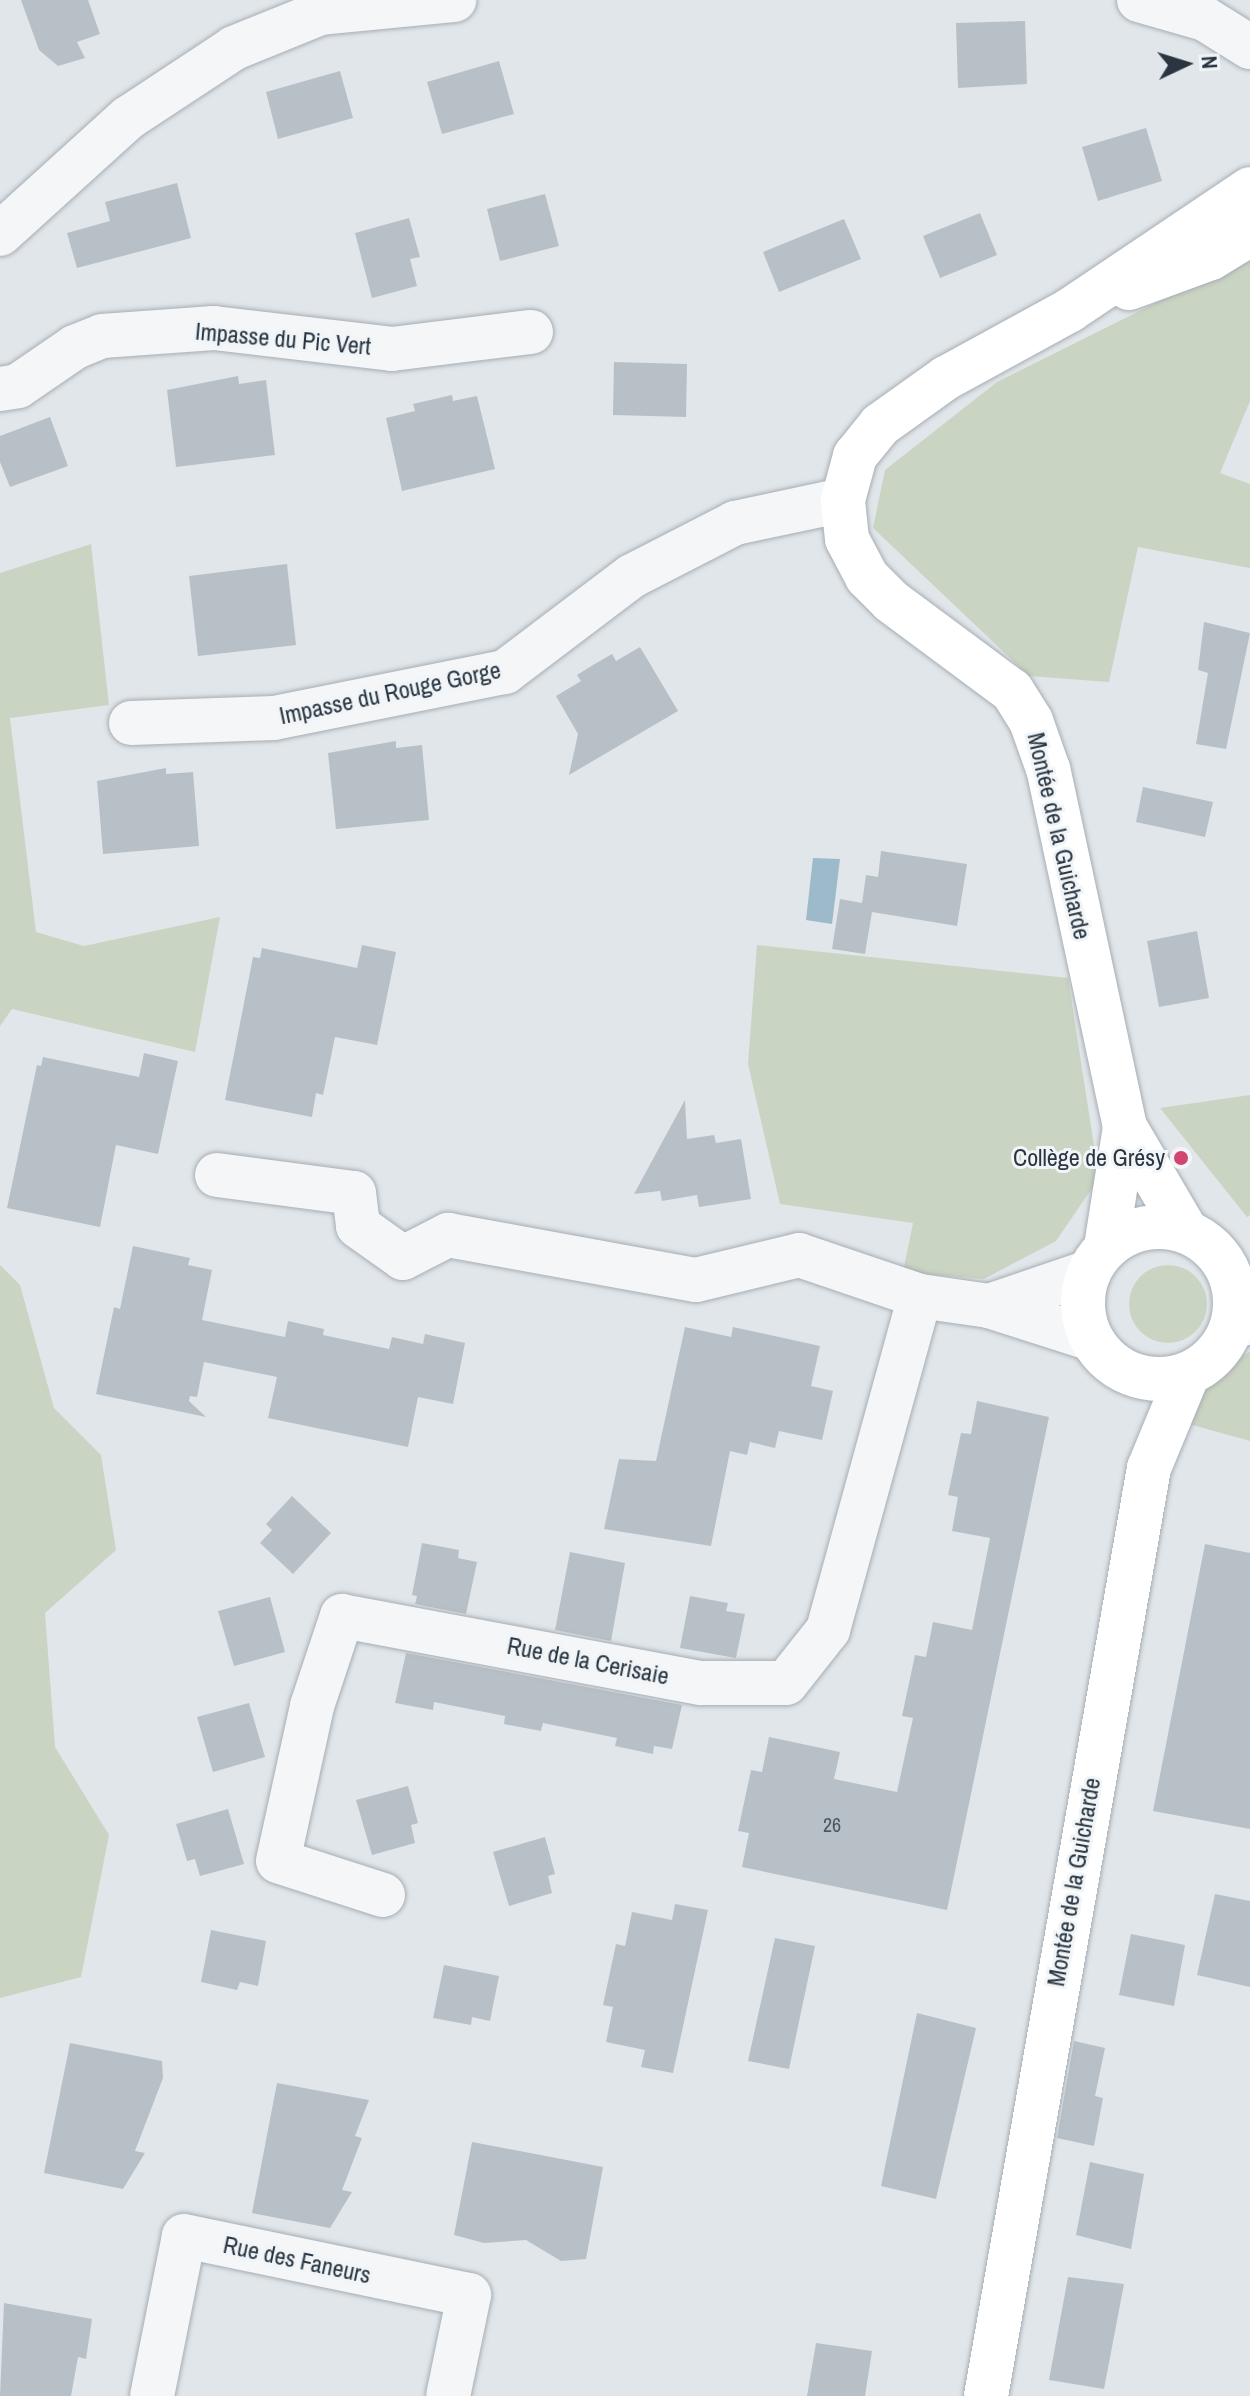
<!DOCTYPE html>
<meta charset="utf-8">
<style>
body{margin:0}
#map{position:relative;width:1250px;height:2396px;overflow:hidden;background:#e1e6ea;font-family:"Archivo Narrow",sans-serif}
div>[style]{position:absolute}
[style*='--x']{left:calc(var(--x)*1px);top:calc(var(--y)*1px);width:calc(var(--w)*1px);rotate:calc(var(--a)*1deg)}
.green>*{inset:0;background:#cad4c2}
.round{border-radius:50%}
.water>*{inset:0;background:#9cbaca}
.building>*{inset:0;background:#b8c0c7}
.roads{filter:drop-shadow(0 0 2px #a6aeb4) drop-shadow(0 0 2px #a6aeb4)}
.minor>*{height:44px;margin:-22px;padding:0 22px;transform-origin:22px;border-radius:22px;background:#f4f6f8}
.tertiary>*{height:44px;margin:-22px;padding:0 22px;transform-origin:22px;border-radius:22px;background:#f4f6f8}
.secondary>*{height:44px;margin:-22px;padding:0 22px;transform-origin:22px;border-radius:22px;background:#fff}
.secondary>.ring{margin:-22px;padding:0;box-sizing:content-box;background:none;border:44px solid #fff;border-radius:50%}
.dots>*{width:22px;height:22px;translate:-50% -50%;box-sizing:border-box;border:4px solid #f1f5f7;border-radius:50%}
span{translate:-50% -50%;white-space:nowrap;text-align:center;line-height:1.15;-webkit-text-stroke:6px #f1f5f7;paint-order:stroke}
.number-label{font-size:20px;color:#4d5863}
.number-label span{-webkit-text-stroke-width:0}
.street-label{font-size:24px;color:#293642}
.poi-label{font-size:24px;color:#293642}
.right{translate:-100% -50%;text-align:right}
.north{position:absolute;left:1146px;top:24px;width:80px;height:80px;-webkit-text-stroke:6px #f1f5f7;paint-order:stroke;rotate:86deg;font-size:22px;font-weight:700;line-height:32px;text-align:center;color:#293642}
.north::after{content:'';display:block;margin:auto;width:28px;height:36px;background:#293642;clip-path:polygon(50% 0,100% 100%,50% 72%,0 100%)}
</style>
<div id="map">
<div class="green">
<div style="clip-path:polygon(1250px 256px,1250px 401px,1220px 473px,1250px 484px,1250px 568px,1138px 547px,1109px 682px,1029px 676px,873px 528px,885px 470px,997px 382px)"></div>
<div style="clip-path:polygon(91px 544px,109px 705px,10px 718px,36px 932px,84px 946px,220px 917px,195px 1052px,12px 1009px,0 1026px,0 573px)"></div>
<div style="clip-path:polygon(757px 945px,1068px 978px,1099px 1178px,1056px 1241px,984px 1279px,903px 1272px,913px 1223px,780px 1204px,748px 1064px)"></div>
<div style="clip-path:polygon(1250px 1095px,1250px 1215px,1247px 1217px,1160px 1108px)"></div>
<div style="clip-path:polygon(0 1265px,20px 1285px,54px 1408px,101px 1455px,116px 1550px,45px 1613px,55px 1747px,109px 1835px,81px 1977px,0 1998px)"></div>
<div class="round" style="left:1129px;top:1265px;width:78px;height:78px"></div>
<div style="clip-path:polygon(1250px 1352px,1250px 1441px,1189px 1424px,1189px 1397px,1211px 1386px,1235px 1358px)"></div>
</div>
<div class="water">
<div style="clip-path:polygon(813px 858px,840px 859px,832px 924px,806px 920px)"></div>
</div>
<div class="building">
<div style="clip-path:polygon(21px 0,88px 0,100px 34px,77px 42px,85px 58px,58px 66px,39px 50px)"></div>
<div style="clip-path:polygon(1025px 21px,1027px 84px,958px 88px,956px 23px)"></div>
<div style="clip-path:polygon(499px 61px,514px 114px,442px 134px,427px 82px)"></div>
<div style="clip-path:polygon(340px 71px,353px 118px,278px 139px,266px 92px)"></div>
<div style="clip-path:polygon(1146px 128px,1162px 181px,1098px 201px,1082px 147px)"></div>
<div style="clip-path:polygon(177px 183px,191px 238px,77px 268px,67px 233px,110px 221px,105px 202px)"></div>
<div style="clip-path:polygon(545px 194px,559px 246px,500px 261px,487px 209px)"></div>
<div style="clip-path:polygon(980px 213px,997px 255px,940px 278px,923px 236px)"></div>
<div style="clip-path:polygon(409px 218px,420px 257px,410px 259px,417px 286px,372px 298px,355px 233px)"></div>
<div style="clip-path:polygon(844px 219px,861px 259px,779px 292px,763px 252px)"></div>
<div style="clip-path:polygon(614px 362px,687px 364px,686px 417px,613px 415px)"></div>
<div style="clip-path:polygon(238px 376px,239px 384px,266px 380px,275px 455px,176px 467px,167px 390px)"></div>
<div style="clip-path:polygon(452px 395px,453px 401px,477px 396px,495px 469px,402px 491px,386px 418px,415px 411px,413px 404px)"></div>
<div style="clip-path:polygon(50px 417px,68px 466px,10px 487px,0 462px,0 436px)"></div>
<div style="clip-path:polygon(287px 564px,296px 645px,198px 656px,189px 576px)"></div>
<div style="clip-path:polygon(1204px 622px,1250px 633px,1226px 749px,1196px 744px,1208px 673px,1198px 670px)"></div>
<div style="clip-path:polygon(640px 647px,678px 711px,569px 775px,578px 734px,556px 696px,581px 681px,577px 675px,593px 665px,612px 654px,616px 661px)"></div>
<div style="clip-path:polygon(396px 741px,396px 748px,422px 745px,429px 820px,336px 829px,328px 753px)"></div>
<div style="clip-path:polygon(166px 768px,166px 774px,193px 772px,199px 846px,103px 854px,97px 781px)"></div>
<div style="clip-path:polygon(1143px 787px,1213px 802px,1205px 837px,1136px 822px)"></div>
<div style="clip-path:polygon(881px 851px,967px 864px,957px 926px,872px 912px,865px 954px,832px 949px,840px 899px,862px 903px,866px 875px,878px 877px)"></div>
<div style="clip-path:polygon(1197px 931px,1209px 998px,1159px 1007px,1147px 941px)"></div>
<div style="clip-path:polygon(362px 945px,396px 952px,377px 1045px,335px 1037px,323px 1095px,316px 1093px,312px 1117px,225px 1100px,253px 957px,260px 958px,262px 948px,357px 968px)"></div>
<div style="clip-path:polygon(144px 1053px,178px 1061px,158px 1154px,116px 1145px,100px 1227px,7px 1208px,37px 1065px,41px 1066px,43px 1057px,139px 1077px)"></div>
<div style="clip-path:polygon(685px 1100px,687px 1139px,714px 1135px,716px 1143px,741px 1139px,751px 1199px,699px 1207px,697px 1195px,662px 1201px,660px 1191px,634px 1194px)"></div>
<div style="clip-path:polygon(133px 1246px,190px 1258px,188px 1265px,212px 1270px,202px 1320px,285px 1337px,288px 1321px,324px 1329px,323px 1335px,389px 1349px,392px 1337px,423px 1344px,425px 1334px,465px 1343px,453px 1404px,418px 1397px,408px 1447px,268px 1418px,277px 1377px,204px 1362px,197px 1397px,190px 1396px,189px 1401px,206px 1417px,96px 1394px,114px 1307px,120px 1309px)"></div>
<div style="clip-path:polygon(685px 1327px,731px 1337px,733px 1327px,820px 1346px,811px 1386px,833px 1391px,822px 1440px,779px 1431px,775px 1448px,750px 1442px,747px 1455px,730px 1451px,711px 1546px,604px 1529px,619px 1459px,656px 1461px)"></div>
<div style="clip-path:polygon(977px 1401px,1049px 1417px,947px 1910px,742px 1867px,749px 1833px,738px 1831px,751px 1770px,762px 1772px,769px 1737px,840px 1752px,834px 1779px,897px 1792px,913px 1718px,902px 1716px,915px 1655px,926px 1657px,933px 1622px,972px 1630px,990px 1538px,952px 1531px,958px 1497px,948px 1495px,961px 1433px,971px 1434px)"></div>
<div style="clip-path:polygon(292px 1496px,331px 1533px,293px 1574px,260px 1543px,272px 1530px,266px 1524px)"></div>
<div style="clip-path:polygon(422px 1543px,459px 1550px,458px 1558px,477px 1562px,466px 1614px,415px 1604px,417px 1596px,412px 1595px)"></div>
<div style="clip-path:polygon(1205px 1544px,1250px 1553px,1250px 1829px,1153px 1811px)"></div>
<div style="clip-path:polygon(570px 1552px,625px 1563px,611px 1641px,555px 1630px)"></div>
<div style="clip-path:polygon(690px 1596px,728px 1603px,726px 1611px,745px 1614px,736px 1658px,680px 1648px)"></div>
<div style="clip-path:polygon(270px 1597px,285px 1652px,234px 1666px,218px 1611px)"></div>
<div style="clip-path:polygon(406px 1653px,682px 1705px,672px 1749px,654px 1746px,653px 1754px,615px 1746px,617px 1738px,543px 1723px,541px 1731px,504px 1724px,505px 1716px,434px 1702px,433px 1710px,395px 1703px)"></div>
<div style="clip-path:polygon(249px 1703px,265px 1757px,213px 1772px,197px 1717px)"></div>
<div style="clip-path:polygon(408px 1786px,418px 1823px,411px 1825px,415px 1843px,372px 1855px,356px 1800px)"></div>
<div style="clip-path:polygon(228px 1809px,244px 1864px,200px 1876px,195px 1859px,187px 1861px,176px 1824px)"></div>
<div style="clip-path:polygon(545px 1837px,555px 1874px,548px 1876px,552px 1893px,509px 1906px,493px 1852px)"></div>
<div style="clip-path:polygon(1215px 1894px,1250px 1901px,1250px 1987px,1197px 1975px)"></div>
<div style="clip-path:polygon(675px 1904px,708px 1910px,673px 2073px,641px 2067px,645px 2050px,606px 2042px,613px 2007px,603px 2005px,616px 1944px,625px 1946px,632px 1912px,672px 1920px)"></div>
<div style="clip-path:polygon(211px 1930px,266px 1941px,258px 1986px,240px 1982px,237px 1990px,201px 1982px)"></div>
<div style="clip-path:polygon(1131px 1934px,1185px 1945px,1174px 2006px,1119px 1995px)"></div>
<div style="clip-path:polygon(775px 1938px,815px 1946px,789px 2069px,748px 2061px)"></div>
<div style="clip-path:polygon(444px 1965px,499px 1976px,490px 2021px,472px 2017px,471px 2025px,433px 2018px)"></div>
<div style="clip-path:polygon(917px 2013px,976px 2028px,936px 2199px,881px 2186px)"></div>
<div style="clip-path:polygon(1074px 2041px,1105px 2048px,1095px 2096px,1103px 2098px,1094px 2146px,1057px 2138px)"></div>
<div style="clip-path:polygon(70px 2043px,162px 2061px,163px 2078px,135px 2151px,145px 2153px,123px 2189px,44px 2173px)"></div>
<div style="clip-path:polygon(277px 2083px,369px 2100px,355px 2136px,362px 2138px,342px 2190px,352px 2192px,330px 2228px,252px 2213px)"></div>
<div style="clip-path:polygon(472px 2142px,603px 2167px,586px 2259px,561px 2261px,526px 2240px,484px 2243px,454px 2235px)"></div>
<div style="clip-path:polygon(1090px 2162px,1144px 2174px,1131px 2249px,1076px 2235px)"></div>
<div style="clip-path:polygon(1068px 2277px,1124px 2284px,1104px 2389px,1049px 2380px)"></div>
<div style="clip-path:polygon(4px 2303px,92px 2319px,86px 2359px,78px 2357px,71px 2396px,0 2396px)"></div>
<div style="clip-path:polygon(816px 2343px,872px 2351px,865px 2396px,807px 2396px)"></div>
</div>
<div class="roads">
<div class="minor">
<div style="--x:0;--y:234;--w:173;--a:-42.2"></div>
<div style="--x:128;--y:118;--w:127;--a:-33.4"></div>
<div style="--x:234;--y:48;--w:93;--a:-22.1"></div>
<div style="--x:320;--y:13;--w:135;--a:-5.5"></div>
<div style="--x:0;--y:389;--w:18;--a:-9"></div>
<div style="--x:18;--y:386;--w:69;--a:-34.4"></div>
<div style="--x:75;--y:347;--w:29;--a:-22"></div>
<div style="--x:102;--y:336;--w:112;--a:-4.1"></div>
<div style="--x:214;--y:328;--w:179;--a:6.7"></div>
<div style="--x:392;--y:349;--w:140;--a:-7"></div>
<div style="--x:131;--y:723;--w:143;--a:-2"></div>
<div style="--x:274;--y:718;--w:236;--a:-11.3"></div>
<div style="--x:505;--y:672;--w:159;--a:-37.1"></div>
<div style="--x:632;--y:576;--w:116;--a:-27.2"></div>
<div style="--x:735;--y:523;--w:110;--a:-12"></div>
<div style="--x:217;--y:1175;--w:138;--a:7.5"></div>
<div style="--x:354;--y:1193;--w:33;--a:83"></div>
<div style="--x:358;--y:1226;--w:55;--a:35.4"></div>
<div style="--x:403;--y:1258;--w:51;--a:-27.1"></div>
<div style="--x:448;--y:1235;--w:252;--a:10.3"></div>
<div style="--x:696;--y:1280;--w:106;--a:-13.6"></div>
<div style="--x:799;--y:1255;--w:128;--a:18.7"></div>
<div style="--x:920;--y:1296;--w:70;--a:8.2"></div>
<div style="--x:989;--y:1306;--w:106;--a:-18.8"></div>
<div style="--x:1234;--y:1285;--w:17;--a:17"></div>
<div style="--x:989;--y:1306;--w:105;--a:17.7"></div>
<div style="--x:1232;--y:1327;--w:19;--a:-16"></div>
<div style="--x:383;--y:1895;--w:110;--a:-162.1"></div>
<div style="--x:278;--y:1861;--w:159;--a:-77.6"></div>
<div style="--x:312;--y:1706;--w:95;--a:-71.6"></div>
<div style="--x:342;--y:1616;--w:365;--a:10.6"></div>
<div style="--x:701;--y:1683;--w:85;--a:0"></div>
<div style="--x:786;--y:1683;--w:68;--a:-51.6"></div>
<div style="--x:828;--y:1630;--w:346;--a:-74.6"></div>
<div style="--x:152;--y:2396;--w:163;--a:-78.7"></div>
<div style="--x:184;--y:2236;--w:291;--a:11.7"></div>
<div style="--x:469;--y:2295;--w:103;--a:101.7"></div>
</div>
<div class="tertiary">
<div style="--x:1139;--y:0;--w:69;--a:16.1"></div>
<div style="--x:1205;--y:19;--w:53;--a:31.9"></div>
</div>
<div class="secondary">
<div style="--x:1129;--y:288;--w:87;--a:-20.1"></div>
<div style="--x:1211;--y:258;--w:46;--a:-31.6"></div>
<div class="ring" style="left:1083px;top:1227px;width:108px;height:108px"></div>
<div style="--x:1186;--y:1231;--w:121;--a:-120.4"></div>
<div style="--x:1125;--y:1127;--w:366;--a:-102.1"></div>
<div style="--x:1048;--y:769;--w:51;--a:-109.5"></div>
<div style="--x:1031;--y:721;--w:36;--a:-122"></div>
<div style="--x:1012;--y:691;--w:151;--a:-143.4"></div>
<div style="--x:891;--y:601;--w:34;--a:-135"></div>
<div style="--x:867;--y:577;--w:43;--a:-117.8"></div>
<div style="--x:847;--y:539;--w:39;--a:-96"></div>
<div style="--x:843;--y:500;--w:46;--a:-74.7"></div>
<div style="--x:855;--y:456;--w:40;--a:-51"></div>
<div style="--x:880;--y:425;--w:81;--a:-35.5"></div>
<div style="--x:946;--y:378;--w:141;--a:-28.7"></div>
<div style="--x:1070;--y:310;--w:217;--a:-33.9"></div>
<div style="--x:1106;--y:1247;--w:121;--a:-81"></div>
<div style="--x:986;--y:2396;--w:942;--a:-80.04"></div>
<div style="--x:1149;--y:1468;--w:102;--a:-67.5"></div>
</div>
</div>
<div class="dots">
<div style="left:1181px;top:1158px;background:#d04571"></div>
</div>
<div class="number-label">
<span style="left:832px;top:1824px">26</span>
</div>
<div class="street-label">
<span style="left:283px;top:339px;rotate:5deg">Impasse du Pic Vert</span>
<span style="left:390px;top:693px;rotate:-12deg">Impasse du Rouge Gorge</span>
<span style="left:1059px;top:836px;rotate:77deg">Montée de la Guicharde</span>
<span style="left:588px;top:1661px;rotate:11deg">Rue de la Cerisaie</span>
<span style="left:1074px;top:1882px;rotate:-80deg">Montée de la Guicharde</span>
<span style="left:297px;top:2260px;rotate:12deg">Rue des Faneurs</span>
</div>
<div class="poi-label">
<span class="right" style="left:1165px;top:1158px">Collège de Grésy</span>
</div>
<div class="north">N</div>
</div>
